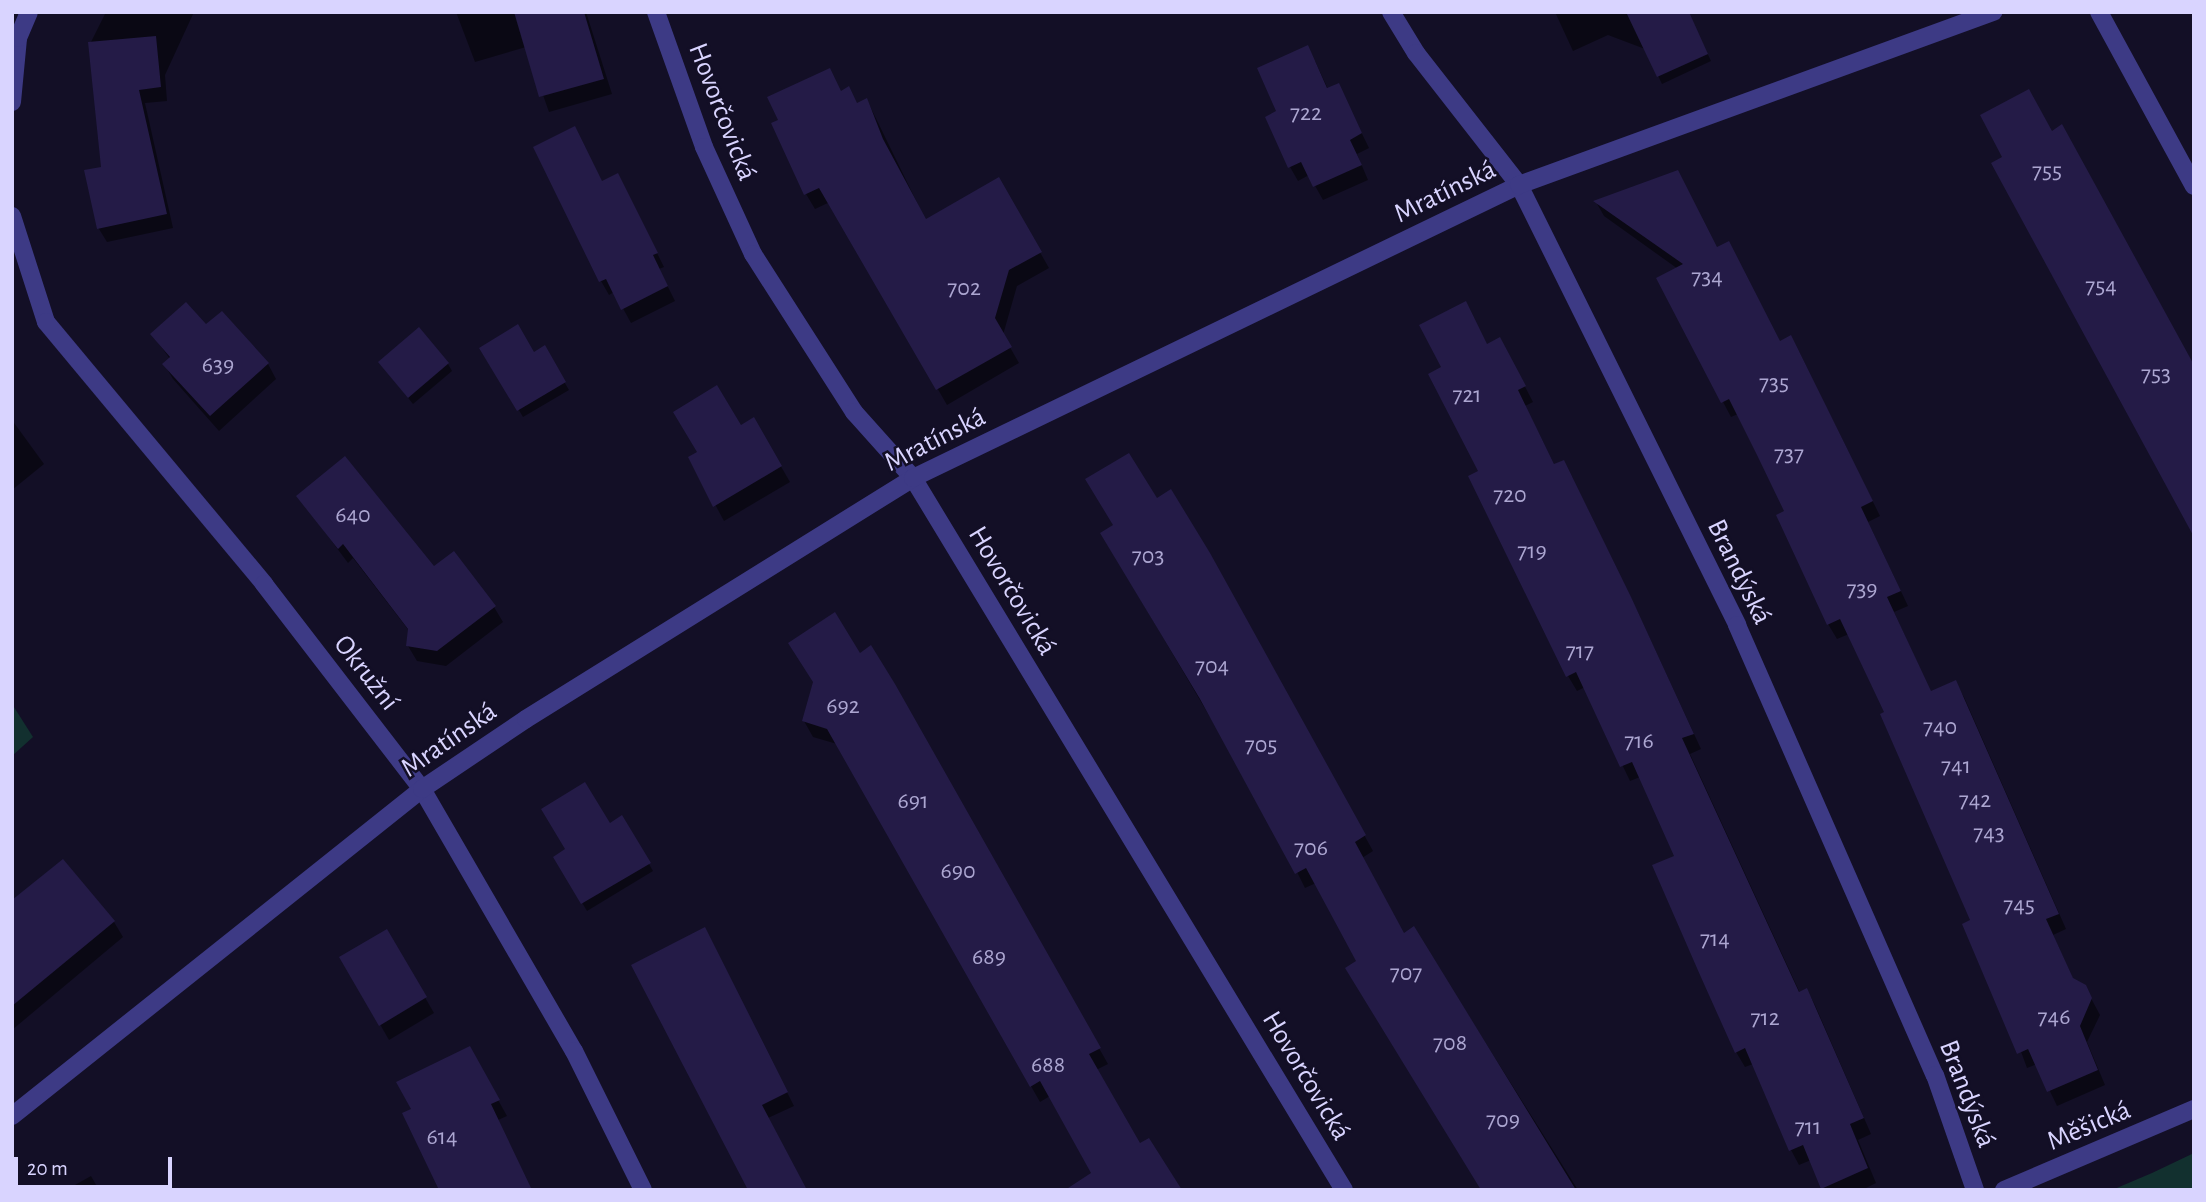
<!DOCTYPE html>
<meta charset="utf-8">
<style>
body{margin:0}
#map{position:relative;width:2206px;height:1202px;overflow:hidden;background:#130f26;font-family:"Alegreya Sans",sans-serif}
div>[style]{position:absolute}
[style*='--x']{left:calc(var(--x)*1px);top:calc(var(--y)*1px);width:calc(var(--w)*1px);rotate:calc(var(--a)*1deg)}
.green>*{inset:0;background:#12302f}
.shadow>*{inset:0;background:#0007}
.building>*{inset:0;background:#241b47}
.street>*{height:18px;margin:-9px;padding:0 9px;transform-origin:9px;border-radius:9px;background:#3d3a85}
span{translate:-50% -50%;white-space:nowrap;text-align:center;line-height:1.15;-webkit-text-stroke:5px #130f26;paint-order:stroke}
.number-label{font-size:24px;color:#aca6d1}
.number-label span{-webkit-text-stroke-width:0}
.street-label{font-size:28px;color:#d9d4ff}
.frame{position:absolute;inset:0;border:14px solid #d9d4ff;pointer-events:none}
.scale{position:absolute;left:14px;top:1157px;width:158px;height:32px;box-sizing:border-box;border:4px solid #d9d4ff;border-top:0;padding-left:9px;font-size:21px;line-height:24px;white-space:nowrap;color:#d9d4ff;-webkit-text-stroke:5px #130f26;paint-order:stroke}
</style>
<div id="map">
<div class="green">
<div style="clip-path:polygon(12px 704px,33px 737px,12px 756px)"></div>
<div style="clip-path:polygon(2194px 1153px,2194px 1190px,2112px 1190px,2152px 1173px)"></div>
</div>
<div class="shadow">
<div style="clip-path:polygon(106px 12px,194px 12px,165px 75px,167px 101px,145px 103px,173px 228px,107px 242px,99px 229px,86px 172px,103px 168px,90px 44px)"></div>
<div style="clip-path:polygon(456px 12px,586px 12px,612px 94px,549px 112px,526px 47px,475px 62px)"></div>
<div style="clip-path:polygon(1555px 12px,1688px 12px,1711px 61px,1662px 84px,1645px 49px,1608px 35px,1573px 51px)"></div>
<div style="clip-path:polygon(1315px 61px,1328px 89px,1338px 85px,1369px 148px,1357px 154px,1368px 180px,1323px 200px,1309px 175px,1298px 181px,1290px 167px,1279px 112px)"></div>
<div style="clip-path:polygon(841px 92px,858px 105px,867px 100px,926px 221px,998px 179px,1049px 268px,1017px 286px,1003px 335px,1019px 363px,947px 405px,830px 202px,815px 209px,806px 194px)"></div>
<div style="clip-path:polygon(602px 183px,625px 189px,664px 267px,659px 269px,675px 301px,631px 323px,614px 292px,609px 295px,601px 281px)"></div>
<div style="clip-path:polygon(1596px 202px,1717px 249px,1780px 343px,1799px 352px,1880px 516px,1868px 522px,1908px 606px,1894px 612px,1931px 693px,1955px 682px,1964px 697px,2066px 929px,2053px 935px,2074px 981px,2085px 987px,2100px 1015px,2087px 1042px,2105px 1085px,2057px 1106px,2037px 1064px,2027px 1068px,1973px 920px,1886px 713px,1849px 634px,1837px 639px,1828px 624px,1786px 512px,1738px 414px,1731px 417px,1658px 279px,1678px 269px,1604px 216px)"></div>
<div style="clip-path:polygon(206px 326px,268px 364px,276px 379px,219px 431px,173px 379px,164px 364px,170px 359px,152px 334px)"></div>
<div style="clip-path:polygon(1487px 345px,1508px 354px,1533px 402px,1525px 406px,1555px 466px,1572px 477px,1639px 615px,1701px 749px,1690px 754px,1800px 993px,1807px 990px,1815px 1005px,1871px 1134px,1858px 1140px,1876px 1183px,1862px 1190px,1824px 1190px,1811px 1160px,1799px 1165px,1791px 1150px,1753px 1064px,1745px 1067px,1736px 1052px,1676px 857px,1640px 777px,1630px 781px,1585px 687px,1577px 691px,1568px 676px,1481px 472px)"></div>
<div style="clip-path:polygon(482px 348px,533px 354px,544px 348px,569px 390px,523px 417px)"></div>
<div style="clip-path:polygon(380px 363px,448px 364px,452px 371px,413px 404px)"></div>
<div style="clip-path:polygon(12px 420px,44px 464px,12px 490px)"></div>
<div style="clip-path:polygon(754px 420px,790px 482px,724px 521px,690px 458px)"></div>
<div style="clip-path:polygon(298px 496px,434px 568px,494px 607px,503px 622px,446px 666px,417px 661px,408px 646px,410px 632px,353px 558px,348px 563px)"></div>
<div style="clip-path:polygon(1156px 500px,1218px 571px,1373px 851px,1362px 858px,1404px 935px,1414px 929px,1578px 1190px,1486px 1190px,1316px 883px,1305px 888px,1273px 824px,1102px 534px)"></div>
<div style="clip-path:polygon(860px 655px,903px 702px,1108px 1064px,1096px 1070px,1140px 1146px,1094px 1174px,1050px 1096px,1040px 1102px,837px 744px,813px 737px,804px 721px)"></div>
<div style="clip-path:polygon(622px 817px,653px 871px,587px 911px,555px 857px)"></div>
<div style="clip-path:polygon(12px 904px,114px 922px,123px 937px,12px 1030px)"></div>
<div style="clip-path:polygon(387px 932px,434px 1013px,389px 1040px,342px 958px)"></div>
<div style="clip-path:polygon(712px 943px,794px 1106px,768px 1118px,750px 1190px)"></div>
<div style="clip-path:polygon(469px 1048px,507px 1116px,498px 1120px,414px 1110px)"></div>
<div style="clip-path:polygon(91px 1176px,99px 1190px,66px 1190px)"></div>
</div>
<div class="building">
<div style="clip-path:polygon(514px 12px,584px 12px,604px 79px,539px 97px)"></div>
<div style="clip-path:polygon(1626px 12px,1689px 12px,1708px 54px,1657px 77px)"></div>
<div style="clip-path:polygon(156px 36px,161px 87px,139px 90px,167px 214px,97px 229px,84px 170px,101px 167px,88px 42px)"></div>
<div style="clip-path:polygon(1308px 45px,1327px 88px,1339px 83px,1362px 133px,1350px 140px,1362px 165px,1313px 187px,1301px 162px,1288px 168px,1265px 117px,1276px 111px,1257px 68px)"></div>
<div style="clip-path:polygon(830px 68px,841px 91px,849px 86px,857px 103px,867px 98px,883px 139px,926px 219px,999px 177px,1042px 252px,1009px 270px,995px 318px,1012px 347px,936px 390px,819px 188px,804px 195px,771px 123px,778px 120px,767px 97px)"></div>
<div style="clip-path:polygon(2029px 89px,2052px 131px,2062px 124px,2194px 365px,2194px 537px,1991px 163px,2002px 157px,1980px 115px)"></div>
<div style="clip-path:polygon(575px 126px,602px 181px,618px 173px,658px 253px,653px 255px,668px 286px,621px 310px,606px 279px,599px 282px,533px 147px)"></div>
<div style="clip-path:polygon(1678px 170px,1717px 247px,1729px 241px,1780px 341px,1791px 335px,1873px 501px,1861px 507px,1901px 591px,1887px 597px,1931px 691px,1956px 680px,2059px 914px,2046px 919px,2073px 978px,2086px 985px,2092px 998px,2080px 1026px,2098px 1070px,2047px 1092px,2028px 1049px,2017px 1054px,1962px 924px,1970px 920px,1880px 714px,1884px 712px,1840px 619px,1827px 625px,1776px 515px,1784px 511px,1757px 455px,1729px 399px,1721px 403px,1656px 278px,1683px 264px,1593px 201px)"></div>
<div style="clip-path:polygon(1466px 301px,1487px 344px,1500px 337px,1526px 386px,1518px 390px,1554px 464px,1564px 460px,1631px 597px,1694px 734px,1682px 738px,1799px 992px,1807px 988px,1864px 1118px,1850px 1124px,1868px 1168px,1821px 1189px,1803px 1145px,1789px 1151px,1745px 1048px,1735px 1053px,1700px 975px,1652px 865px,1674px 856px,1632px 762px,1620px 767px,1576px 672px,1566px 677px,1468px 476px,1478px 471px,1428px 374px,1441px 367px,1419px 325px)"></div>
<div style="clip-path:polygon(186px 302px,206px 324px,222px 311px,269px 363px,210px 416px,162px 364px,170px 357px,150px 334px)"></div>
<div style="clip-path:polygon(518px 324px,534px 352px,545px 345px,566px 382px,517px 411px,479px 348px)"></div>
<div style="clip-path:polygon(419px 327px,449px 363px,408px 398px,378px 362px)"></div>
<div style="clip-path:polygon(717px 385px,741px 425px,754px 417px,782px 466px,713px 507px,688px 457px,697px 452px,673px 412px)"></div>
<div style="clip-path:polygon(1129px 453px,1157px 498px,1171px 489px,1210px 553px,1366px 835px,1355px 842px,1404px 933px,1414px 926px,1576px 1190px,1481px 1190px,1345px 968px,1356px 961px,1306px 868px,1295px 874px,1200px 699px,1100px 533px,1113px 525px,1085px 479px)"></div>
<div style="clip-path:polygon(345px 456px,434px 566px,454px 551px,496px 606px,437px 651px,406px 646px,408px 629px,343px 544px,338px 549px,296px 496px)"></div>
<div style="clip-path:polygon(835px 612px,860px 653px,871px 645px,895px 684px,1101px 1048px,1089px 1054px,1140px 1143px,1149px 1138px,1182px 1190px,1065px 1190px,1091px 1173px,1040px 1081px,1030px 1087px,827px 729px,802px 721px,813px 682px,788px 643px)"></div>
<div style="clip-path:polygon(585px 782px,610px 823px,622px 815px,651px 863px,581px 904px,553px 857px,565px 849px,541px 809px)"></div>
<div style="clip-path:polygon(63px 859px,115px 921px,12px 1006px,12px 900px)"></div>
<div style="clip-path:polygon(705px 927px,788px 1092px,762px 1105px,807px 1190px,748px 1190px,631px 965px)"></div>
<div style="clip-path:polygon(387px 929px,427px 997px,379px 1026px,339px 957px)"></div>
<div style="clip-path:polygon(470px 1046px,500px 1100px,491px 1104px,532px 1190px,439px 1190px,402px 1113px,411px 1109px,396px 1082px)"></div>
</div>
<div class="street">
<div style="--x:656;--y:12;--w:143;--a:70.4"></div>
<div style="--x:704;--y:147;--w:118;--a:65.4"></div>
<div style="--x:753;--y:254;--w:188;--a:57.4"></div>
<div style="--x:854;--y:412;--w:89;--a:48.2"></div>
<div style="--x:913;--y:478;--w:832;--a:58.81"></div>
<div style="--x:1391;--y:12;--w:48;--a:58.6"></div>
<div style="--x:1416;--y:53;--w:167;--a:52"></div>
<div style="--x:1519;--y:185;--w:491;--a:63.6"></div>
<div style="--x:1737;--y:625;--w:492;--a:66.3"></div>
<div style="--x:1935;--y:1075;--w:122;--a:70.8"></div>
<div style="--x:2099;--y:12;--w:198;--a:61.4"></div>
<div style="--x:12;--y:102;--w:64;--a:-84.6"></div>
<div style="--x:18;--y:38;--w:28;--a:-67"></div>
<div style="--x:12;--y:216;--w:111;--a:72.2"></div>
<div style="--x:46;--y:322;--w:341;--a:50.2"></div>
<div style="--x:264;--y:584;--w:259;--a:52.4"></div>
<div style="--x:422;--y:789;--w:303;--a:59.9"></div>
<div style="--x:574;--y:1051;--w:155;--a:63.6"></div>
<div style="--x:12;--y:1116;--w:524;--a:-38.57"></div>
<div style="--x:422;--y:789;--w:125;--a:-33.9"></div>
<div style="--x:526;--y:719;--w:456;--a:-31.9"></div>
<div style="--x:913;--y:478;--w:673;--a:-25.8"></div>
<div style="--x:1519;--y:185;--w:505;--a:-20.05"></div>
<div style="--x:2004;--y:1190;--w:207;--a:-23.1"></div>
</div>
<div class="number-label">
<span style="left:1306px;top:114px">722</span>
<span style="left:2047px;top:172px">755</span>
<span style="left:1707px;top:278px">734</span>
<span style="left:2101px;top:287px">754</span>
<span style="left:964px;top:289px">702</span>
<span style="left:218px;top:366px">639</span>
<span style="left:2156px;top:375px">753</span>
<span style="left:1774px;top:384px">735</span>
<span style="left:1467px;top:396px">721</span>
<span style="left:1789px;top:455px">737</span>
<span style="left:1510px;top:496px">720</span>
<span style="left:353px;top:516px">640</span>
<span style="left:1532px;top:552px">719</span>
<span style="left:1148px;top:557px">703</span>
<span style="left:1862px;top:590px">739</span>
<span style="left:1580px;top:652px">717</span>
<span style="left:1212px;top:667px">704</span>
<span style="left:843px;top:707px">692</span>
<span style="left:1940px;top:728px">740</span>
<span style="left:1639px;top:742px">716</span>
<span style="left:1261px;top:746px">705</span>
<span style="left:1956px;top:767px">741</span>
<span style="left:1975px;top:801px">742</span>
<span style="left:913px;top:802px">691</span>
<span style="left:1989px;top:834px">743</span>
<span style="left:1311px;top:849px">706</span>
<span style="left:958px;top:872px">690</span>
<span style="left:2019px;top:906px">745</span>
<span style="left:1715px;top:940px">714</span>
<span style="left:989px;top:958px">689</span>
<span style="left:1406px;top:974px">707</span>
<span style="left:2054px;top:1018px">746</span>
<span style="left:1765px;top:1019px">712</span>
<span style="left:1450px;top:1044px">708</span>
<span style="left:1048px;top:1066px">688</span>
<span style="left:1503px;top:1121px">709</span>
<span style="left:1808px;top:1128px">711</span>
<span style="left:442px;top:1138px">614</span>
</div>
<div class="street-label">
<span style="left:722px;top:112px;rotate:69deg">Hovorčovická</span>
<span style="left:1445px;top:192px;rotate:-26deg">Mratínská</span>
<span style="left:935px;top:440px;rotate:-27deg">Mratínská</span>
<span style="left:1739px;top:572px;rotate:64deg">Brandýská</span>
<span style="left:1012px;top:591px;rotate:59deg">Hovorčovická</span>
<span style="left:366px;top:673px;rotate:52deg">Okružní</span>
<span style="left:449px;top:740px;rotate:-35deg">Mratínská</span>
<span style="left:1306px;top:1076px;rotate:59deg">Hovorčovická</span>
<span style="left:1967px;top:1094px;rotate:69deg">Brandýská</span>
<span style="left:2089px;top:1126px;rotate:-23deg">Měšická</span>
</div>
<div class="frame"></div>
<div class="scale">20 m</div>
</div>
